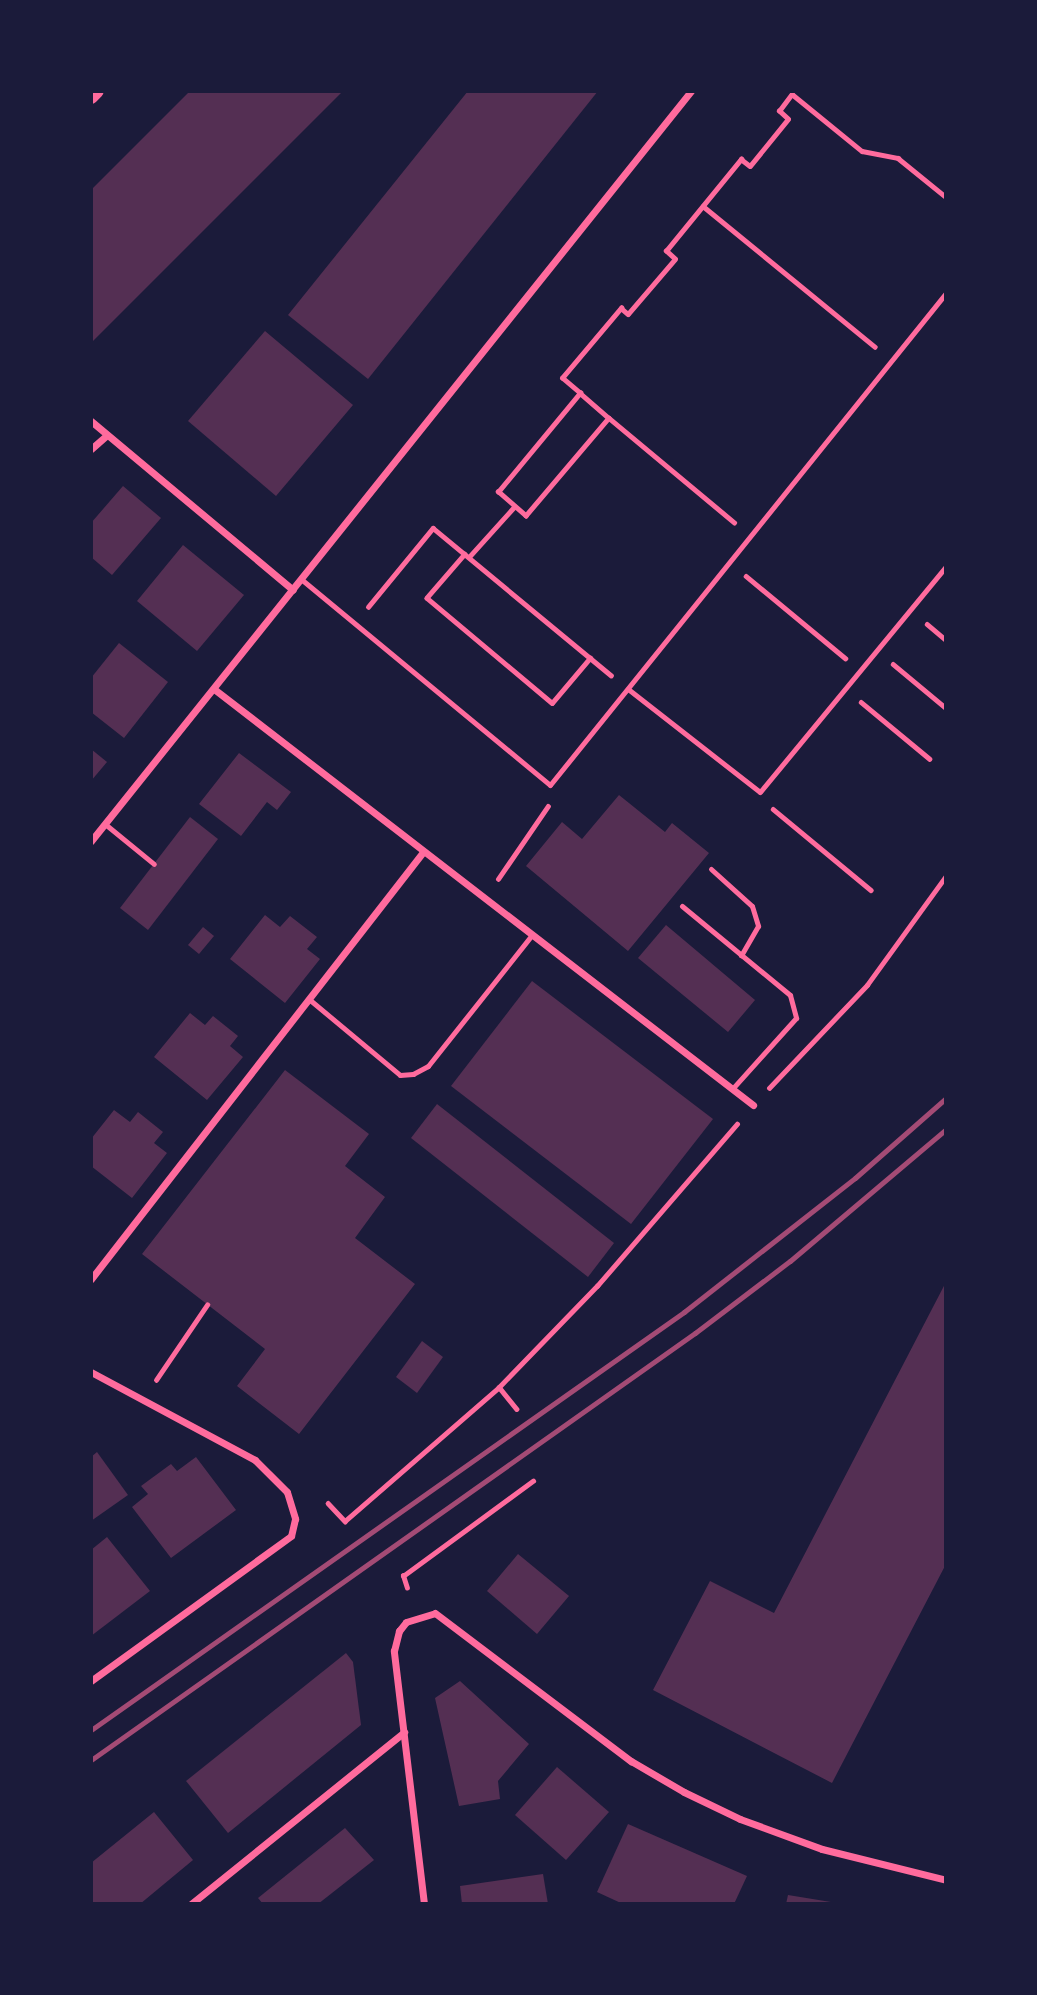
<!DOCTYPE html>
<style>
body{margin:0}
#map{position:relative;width:1037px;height:1995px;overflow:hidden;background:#1b1b3a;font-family:"DejaVu Sans",sans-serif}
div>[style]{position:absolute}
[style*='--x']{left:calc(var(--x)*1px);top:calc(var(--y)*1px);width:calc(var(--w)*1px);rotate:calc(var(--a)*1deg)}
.building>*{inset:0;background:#542f53}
.path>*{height:4.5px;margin:-2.25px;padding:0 2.25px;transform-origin:2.25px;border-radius:2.25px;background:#ff6b9d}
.service>*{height:5px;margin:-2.5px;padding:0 2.5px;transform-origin:2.5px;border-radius:2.5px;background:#ff6b9d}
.minor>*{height:7px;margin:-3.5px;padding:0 3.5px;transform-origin:3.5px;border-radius:3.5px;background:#ff6b9d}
.secondary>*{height:14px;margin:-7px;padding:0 7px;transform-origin:7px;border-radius:7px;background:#ff6b9d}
.rail>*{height:5px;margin:-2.5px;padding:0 2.5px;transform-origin:2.5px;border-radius:2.5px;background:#a44b75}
span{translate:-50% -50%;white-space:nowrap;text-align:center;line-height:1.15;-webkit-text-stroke:6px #1b1b3a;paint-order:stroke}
.frame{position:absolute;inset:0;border:93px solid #1b1b3a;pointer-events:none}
</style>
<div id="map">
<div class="building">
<div style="clip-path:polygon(190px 91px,343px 91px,91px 343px,91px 190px)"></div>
<div style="clip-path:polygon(468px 91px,598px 91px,368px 379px,288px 315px)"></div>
<div style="clip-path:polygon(265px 331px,353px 405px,276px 496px,188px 421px)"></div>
<div style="clip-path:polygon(123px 486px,161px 518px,112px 575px,91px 557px,91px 523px)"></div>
<div style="clip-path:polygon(183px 545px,244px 595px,197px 651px,137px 601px)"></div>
<div style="clip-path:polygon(119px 643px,168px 682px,124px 738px,91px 712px,91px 678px)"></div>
<div style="clip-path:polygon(91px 749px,107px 762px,91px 781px)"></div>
<div style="clip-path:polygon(239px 753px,291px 792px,277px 810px,267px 802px,241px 836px,199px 804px)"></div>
<div style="clip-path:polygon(619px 795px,665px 832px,672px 823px,709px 853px,628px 951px,526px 866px,562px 822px,582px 839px)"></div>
<div style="clip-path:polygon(190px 817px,218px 839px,148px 930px,120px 908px)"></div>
<div style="clip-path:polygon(265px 915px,280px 927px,290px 916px,317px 937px,307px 949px,320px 959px,285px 1003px,230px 959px)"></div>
<div style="clip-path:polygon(666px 925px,755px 1000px,728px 1032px,638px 958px)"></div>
<div style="clip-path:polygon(203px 927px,214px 936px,199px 954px,188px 945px)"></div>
<div style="clip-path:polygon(532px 981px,713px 1119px,631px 1224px,451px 1086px)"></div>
<div style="clip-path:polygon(190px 1013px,205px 1025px,213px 1016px,238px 1036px,230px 1046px,243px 1057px,207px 1100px,154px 1057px)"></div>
<div style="clip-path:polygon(285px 1070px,369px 1134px,345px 1166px,385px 1197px,355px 1238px,415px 1284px,299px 1434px,237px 1386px,265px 1349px,142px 1254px)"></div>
<div style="clip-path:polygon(437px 1104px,614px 1243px,588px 1277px,411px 1138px)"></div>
<div style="clip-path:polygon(114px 1110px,130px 1122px,138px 1112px,163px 1132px,154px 1143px,167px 1153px,132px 1198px,91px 1166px,91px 1139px)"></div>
<div style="clip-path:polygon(946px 1282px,946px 1564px,832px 1783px,653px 1690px,710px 1581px,774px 1613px)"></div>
<div style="clip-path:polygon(422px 1341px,443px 1357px,417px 1393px,396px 1377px)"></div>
<div style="clip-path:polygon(97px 1452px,128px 1495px,91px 1521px,91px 1457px)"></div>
<div style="clip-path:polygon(196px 1457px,236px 1510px,171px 1558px,132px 1507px,148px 1494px,141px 1486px,171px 1464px,177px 1471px)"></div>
<div style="clip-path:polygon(107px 1537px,150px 1591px,91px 1636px,91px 1550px)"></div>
<div style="clip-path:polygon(518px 1554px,569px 1596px,537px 1634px,487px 1591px)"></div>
<div style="clip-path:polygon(346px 1653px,353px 1662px,361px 1725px,228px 1833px,186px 1781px)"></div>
<div style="clip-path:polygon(460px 1681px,529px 1744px,498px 1781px,500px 1799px,459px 1806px,435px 1698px)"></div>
<div style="clip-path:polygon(557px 1767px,609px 1812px,566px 1860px,515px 1815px)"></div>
<div style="clip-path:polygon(154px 1812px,193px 1860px,140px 1904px,91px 1904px,91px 1863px)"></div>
<div style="clip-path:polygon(628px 1824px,747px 1876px,734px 1904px,623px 1904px,597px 1892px)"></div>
<div style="clip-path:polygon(345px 1828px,374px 1860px,318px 1904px,263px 1904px,258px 1898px)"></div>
<div style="clip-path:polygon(543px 1874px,548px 1904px,462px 1904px,460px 1886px)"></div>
<div style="clip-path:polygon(788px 1895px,837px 1903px,836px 1904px,786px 1904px)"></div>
</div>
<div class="path">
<div style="--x:703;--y:206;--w:222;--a:39.3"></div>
<div style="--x:580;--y:393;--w:23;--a:-140"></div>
<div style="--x:562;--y:378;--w:92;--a:-49.9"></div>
<div style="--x:621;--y:308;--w:9;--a:41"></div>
<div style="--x:628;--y:314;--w:72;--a:-49.5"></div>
<div style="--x:675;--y:259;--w:12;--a:-138"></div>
<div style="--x:666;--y:251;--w:119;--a:-50.8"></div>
<div style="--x:741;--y:159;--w:11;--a:38"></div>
<div style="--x:750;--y:166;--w:60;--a:-51"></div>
<div style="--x:788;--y:119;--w:12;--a:-138"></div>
<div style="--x:779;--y:111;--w:21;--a:-53"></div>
<div style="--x:792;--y:94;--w:90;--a:39.2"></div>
<div style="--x:862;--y:151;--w:37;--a:11"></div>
<div style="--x:898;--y:158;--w:62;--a:39.1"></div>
<div style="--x:609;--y:418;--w:128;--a:130.3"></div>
<div style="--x:526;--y:516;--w:37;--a:-139"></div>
<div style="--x:498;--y:492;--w:129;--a:-50.4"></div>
<div style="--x:580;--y:393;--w:38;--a:41"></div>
<div style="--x:609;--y:418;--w:163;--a:39.8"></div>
<div style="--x:465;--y:554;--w:58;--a:130.8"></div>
<div style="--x:427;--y:598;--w:163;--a:40"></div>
<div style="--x:552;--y:703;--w:59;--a:-49.8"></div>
<div style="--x:469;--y:557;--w:67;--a:-48"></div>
<div style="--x:746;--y:576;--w:129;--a:39.6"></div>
<div style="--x:368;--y:607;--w:102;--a:-50.6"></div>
<div style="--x:433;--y:528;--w:231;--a:39.6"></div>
<div style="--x:927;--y:624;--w:25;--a:40"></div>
<div style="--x:893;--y:664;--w:69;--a:39.7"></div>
<div style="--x:861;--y:702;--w:89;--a:39.6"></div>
<div style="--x:773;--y:809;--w:127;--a:39.6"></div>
<div style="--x:498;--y:879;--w:88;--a:-55.6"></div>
<div style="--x:769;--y:1088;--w:142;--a:-46.4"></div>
<div style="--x:867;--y:985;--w:135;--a:-54.1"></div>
<div style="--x:156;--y:1380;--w:91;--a:-55.8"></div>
<div style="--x:499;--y:1387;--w:28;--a:51"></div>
<div style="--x:328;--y:1503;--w:25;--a:47"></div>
<div style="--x:345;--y:1521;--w:204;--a:-41"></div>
<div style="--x:499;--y:1387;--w:141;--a:-45.9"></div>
<div style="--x:597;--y:1286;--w:214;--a:-49.2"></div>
<div style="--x:407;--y:1588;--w:13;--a:-108"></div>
<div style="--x:403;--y:1576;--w:161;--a:-36.2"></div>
</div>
<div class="service">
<div style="--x:301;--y:579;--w:323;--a:39.6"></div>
<div style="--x:550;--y:785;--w:632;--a:-51.17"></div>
<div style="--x:628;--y:689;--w:167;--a:38"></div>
<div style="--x:760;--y:792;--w:293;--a:-50.5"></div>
<div style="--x:105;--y:824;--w:63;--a:39.2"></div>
<div style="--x:711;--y:869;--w:55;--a:42.1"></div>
<div style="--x:752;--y:906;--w:21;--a:73"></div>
<div style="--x:758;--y:926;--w:34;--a:120"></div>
<div style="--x:682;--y:906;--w:140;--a:39.5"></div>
<div style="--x:790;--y:995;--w:24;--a:75"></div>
<div style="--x:796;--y:1018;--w:94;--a:132"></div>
<div style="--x:310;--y:1000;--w:117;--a:39.8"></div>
<div style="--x:400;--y:1075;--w:13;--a:-4"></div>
<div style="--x:413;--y:1074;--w:17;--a:-28"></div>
<div style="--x:428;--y:1066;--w:166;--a:-51.6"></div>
</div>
<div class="minor">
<div style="--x:91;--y:421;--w:263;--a:39.9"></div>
<div style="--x:91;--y:449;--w:21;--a:-41"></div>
<div style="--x:214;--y:689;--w:681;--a:37.66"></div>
<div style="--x:91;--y:841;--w:960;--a:-51.34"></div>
<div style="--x:91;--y:1279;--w:541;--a:-52.13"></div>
<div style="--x:91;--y:1372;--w:186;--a:28.2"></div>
<div style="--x:255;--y:1460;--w:45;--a:45"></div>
<div style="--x:287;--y:1492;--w:28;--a:73"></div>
<div style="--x:295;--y:1519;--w:17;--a:103"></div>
<div style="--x:291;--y:1536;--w:247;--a:144.1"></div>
<div style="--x:191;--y:1904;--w:274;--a:-38.9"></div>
<div style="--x:424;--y:1904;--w:255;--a:-96.8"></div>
<div style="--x:394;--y:1651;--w:21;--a:-76"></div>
<div style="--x:399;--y:1631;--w:11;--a:-52"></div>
<div style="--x:406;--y:1622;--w:30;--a:-17"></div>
<div style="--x:435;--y:1613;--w:246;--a:37.1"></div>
<div style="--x:631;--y:1761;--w:61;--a:30.3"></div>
<div style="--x:684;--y:1792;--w:62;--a:25.7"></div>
<div style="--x:740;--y:1819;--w:87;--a:20.1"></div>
<div style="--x:822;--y:1849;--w:128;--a:14"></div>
</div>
<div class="secondary">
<div style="--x:91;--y:97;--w:8;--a:-45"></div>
</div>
<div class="rail">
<div style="--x:91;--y:1730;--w:726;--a:-35.18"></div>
<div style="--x:684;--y:1312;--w:217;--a:-38.1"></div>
<div style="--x:855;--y:1178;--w:121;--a:-41.3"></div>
<div style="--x:91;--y:1760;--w:740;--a:-35.26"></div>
<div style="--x:695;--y:1333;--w:119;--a:-37.2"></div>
<div style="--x:790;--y:1261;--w:204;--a:-40.2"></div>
</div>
<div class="frame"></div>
</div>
